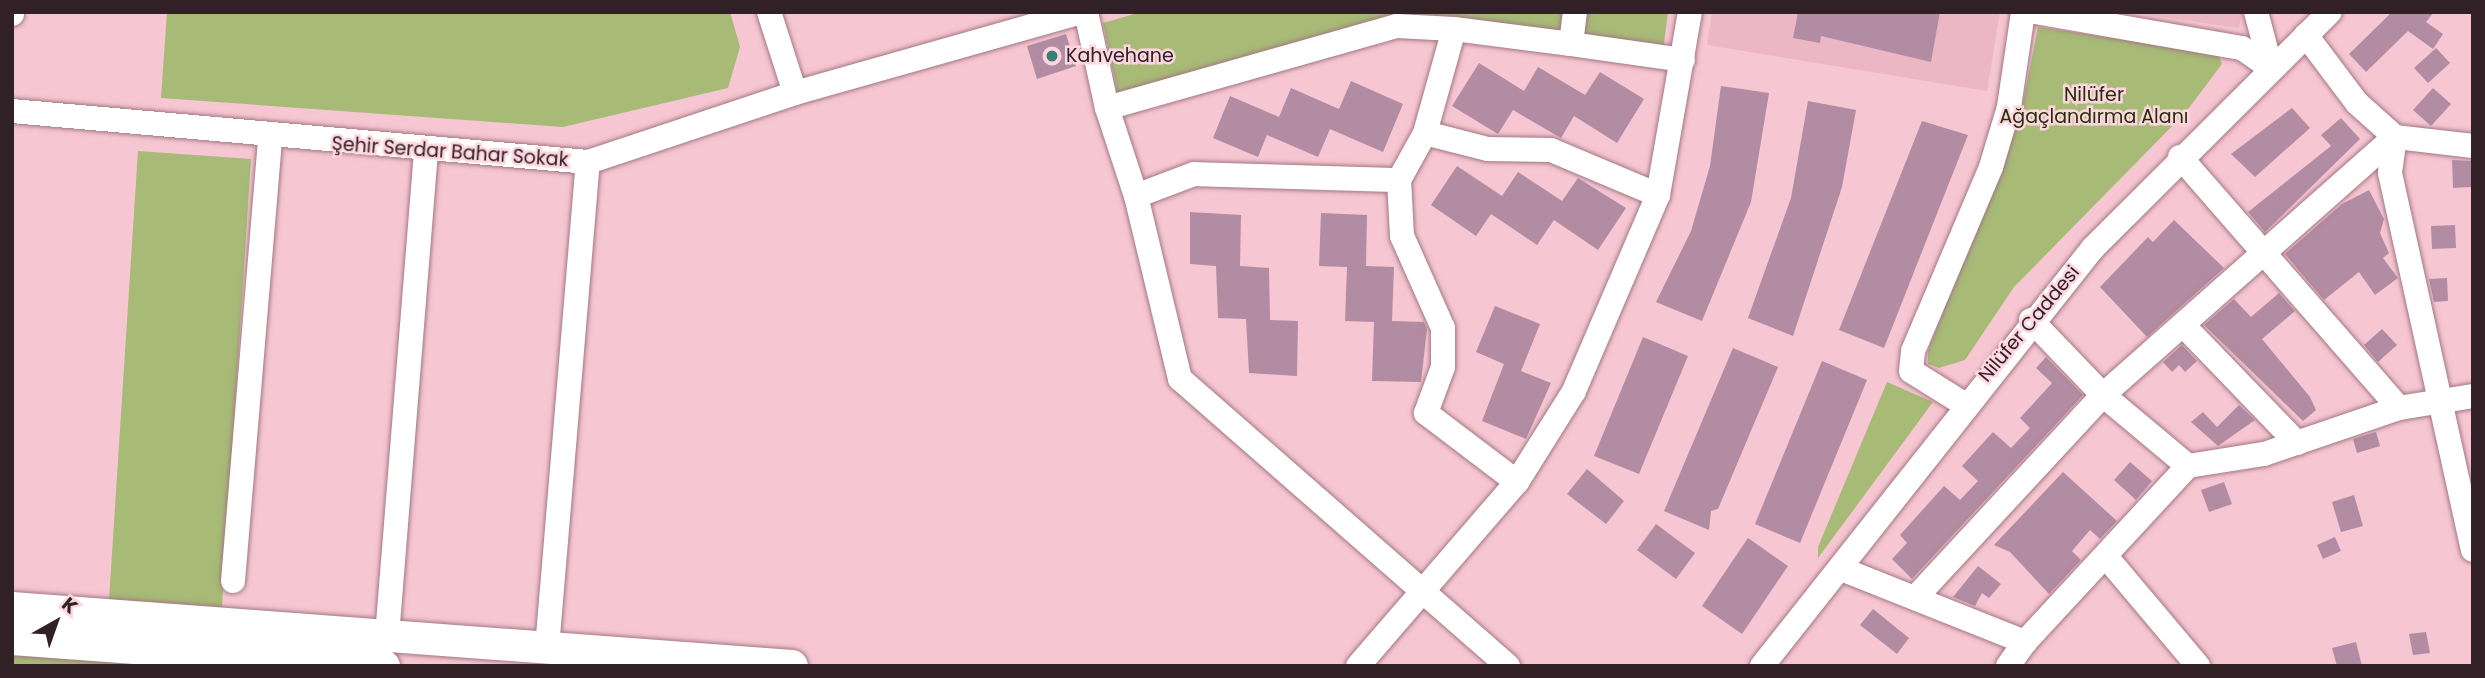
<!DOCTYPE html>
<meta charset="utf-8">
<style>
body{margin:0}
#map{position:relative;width:2485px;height:678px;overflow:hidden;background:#f6c6d2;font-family:Poppins,sans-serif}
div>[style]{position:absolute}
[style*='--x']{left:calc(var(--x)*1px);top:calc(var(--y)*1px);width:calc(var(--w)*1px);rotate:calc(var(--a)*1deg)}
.built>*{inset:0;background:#ecb7c4}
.green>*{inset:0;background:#a7ba76}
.building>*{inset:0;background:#b28ca3}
.roads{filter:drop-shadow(0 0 2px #a37883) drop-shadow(0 0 2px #a37883)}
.minor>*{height:24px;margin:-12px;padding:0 12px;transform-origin:12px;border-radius:12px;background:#fff}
.major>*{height:32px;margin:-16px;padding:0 16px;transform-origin:16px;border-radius:16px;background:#fff}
.dots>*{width:19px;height:19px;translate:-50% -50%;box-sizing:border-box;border:4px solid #fdd6e0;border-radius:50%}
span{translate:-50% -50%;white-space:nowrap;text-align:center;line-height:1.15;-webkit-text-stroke:5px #fdd6e0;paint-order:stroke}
.poi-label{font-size:19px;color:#312025}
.left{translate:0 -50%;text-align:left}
.park-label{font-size:19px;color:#262f09}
.street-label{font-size:19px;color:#312025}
.frame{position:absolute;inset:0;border:14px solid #312025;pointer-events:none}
.north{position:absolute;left:21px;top:587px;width:70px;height:70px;-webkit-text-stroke:5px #fdd6e0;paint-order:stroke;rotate:40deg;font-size:19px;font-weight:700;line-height:28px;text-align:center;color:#312025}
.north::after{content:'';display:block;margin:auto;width:24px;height:32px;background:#312025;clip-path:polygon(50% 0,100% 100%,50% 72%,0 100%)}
</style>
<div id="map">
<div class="built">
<div style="clip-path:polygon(1712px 12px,2000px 12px,1987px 91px,1707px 45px)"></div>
<div style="clip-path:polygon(2128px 12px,2242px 12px,2239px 28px)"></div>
</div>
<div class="green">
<div style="clip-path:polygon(167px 12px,730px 12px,740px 47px,728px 88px,563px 127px,161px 98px)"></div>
<div style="clip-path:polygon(1141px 12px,1566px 12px,1563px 36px,1390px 15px,1118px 95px,1103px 23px)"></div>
<div style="clip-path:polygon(1582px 12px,1668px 12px,1663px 51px,1579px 39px)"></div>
<div style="clip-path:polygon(2038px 27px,2218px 54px,2222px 64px,2185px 113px,2014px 287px,1965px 360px,1939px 368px,1928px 364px,1928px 351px,2022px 108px)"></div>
<div style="clip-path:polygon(138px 151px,251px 159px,222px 607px,109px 600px)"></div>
<div style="clip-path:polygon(1887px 382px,1933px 402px,1818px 558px,1818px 547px)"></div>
<div style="clip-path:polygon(12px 640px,368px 666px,12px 666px)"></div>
</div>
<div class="building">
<div style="clip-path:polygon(1798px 12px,1940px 12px,1931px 62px,1821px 36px,1820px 43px,1793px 38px)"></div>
<div style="clip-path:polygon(2392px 12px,2434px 12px,2426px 22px,2443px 34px,2433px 49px,2408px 31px,2366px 72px,2349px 54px)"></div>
<div style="clip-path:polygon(1066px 34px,1076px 66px,1037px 79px,1027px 46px)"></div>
<div style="clip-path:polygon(2436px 48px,2450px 63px,2428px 83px,2414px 68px)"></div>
<div style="clip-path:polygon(1479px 63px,1524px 91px,1538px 67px,1585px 95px,1600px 72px,1644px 99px,1617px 143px,1574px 116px,1561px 138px,1513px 110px,1498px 134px,1452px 106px)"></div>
<div style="clip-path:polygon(1351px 81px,1403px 104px,1383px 152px,1330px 129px,1318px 157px,1267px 135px,1258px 157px,1213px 138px,1230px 96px,1279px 117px,1291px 88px,1339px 109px)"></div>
<div style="clip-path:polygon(1721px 86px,1769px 93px,1751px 202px,1702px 321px,1656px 302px,1691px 231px,1710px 166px)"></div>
<div style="clip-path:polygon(2433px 88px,2451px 104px,2431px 126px,2413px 110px)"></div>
<div style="clip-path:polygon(1808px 101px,1856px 110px,1842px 187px,1793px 336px,1748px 318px,1791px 198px)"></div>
<div style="clip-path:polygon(2292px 108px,2310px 128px,2255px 177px,2231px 154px)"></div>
<div style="clip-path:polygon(2341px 118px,2360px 139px,2265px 232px,2248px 212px,2331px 146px,2321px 135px)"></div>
<div style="clip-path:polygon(1922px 121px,1968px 135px,1884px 348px,1839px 330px)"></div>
<div style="clip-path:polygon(2452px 160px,2471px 161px,2472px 187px,2453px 188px)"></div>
<div style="clip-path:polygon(1457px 166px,1502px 196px,1518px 172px,1562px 201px,1578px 178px,1626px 208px,1598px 250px,1554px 220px,1537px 245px,1491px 214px,1476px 236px,1431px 205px)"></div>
<div style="clip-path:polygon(2369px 190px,2384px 219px,2380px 233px,2389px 253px,2383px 258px,2398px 278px,2375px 295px,2359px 272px,2324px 300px,2285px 254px,2342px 204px)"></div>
<div style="clip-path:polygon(1190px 212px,1241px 215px,1240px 266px,1269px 268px,1270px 320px,1298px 321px,1297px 376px,1249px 373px,1246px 319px,1218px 318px,1216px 266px,1190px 264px)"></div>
<div style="clip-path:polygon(1321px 213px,1367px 215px,1366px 266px,1394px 267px,1392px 321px,1424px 322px,1427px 329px,1421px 382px,1372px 381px,1374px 322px,1345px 321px,1347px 267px,1319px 266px)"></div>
<div style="clip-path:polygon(2174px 220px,2224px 268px,2147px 337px,2100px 287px,2148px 237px,2153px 242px)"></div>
<div style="clip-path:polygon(2455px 225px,2456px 248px,2432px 249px,2431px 226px)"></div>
<div style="clip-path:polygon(2447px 278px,2448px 301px,2434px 302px,2429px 279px)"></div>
<div style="clip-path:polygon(2279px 293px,2295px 311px,2262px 339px,2310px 397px,2316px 410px,2303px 421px,2204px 325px,2234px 299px,2251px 317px)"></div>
<div style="clip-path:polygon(1495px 306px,1540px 324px,1521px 371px,1551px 383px,1526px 439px,1482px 421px,1504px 364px,1476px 352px)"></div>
<div style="clip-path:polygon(2382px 329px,2397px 345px,2378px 362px,2364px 345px)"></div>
<div style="clip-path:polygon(1643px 337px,1688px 356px,1639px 474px,1594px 456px)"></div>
<div style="clip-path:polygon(2182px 345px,2197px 361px,2185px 372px,2179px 365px,2172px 372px,2163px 362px)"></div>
<div style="clip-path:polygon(1733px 348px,1778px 367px,1718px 509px,1711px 511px,1709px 530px,1664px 511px)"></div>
<div style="clip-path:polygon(2046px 357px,2083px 395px,1912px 579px,1892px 559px,1907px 543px,1900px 535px,1944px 486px,1960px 500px,1978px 481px,1962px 466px,1993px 432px,2011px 448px,2030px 428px,2020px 418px,2052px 383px,2036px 368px)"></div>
<div style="clip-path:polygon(1822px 361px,1867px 380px,1800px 543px,1755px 524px)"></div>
<div style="clip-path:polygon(2239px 405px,2255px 420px,2218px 446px,2191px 422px,2203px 412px,2217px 427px)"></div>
<div style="clip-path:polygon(2376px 432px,2380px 446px,2357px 453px,2353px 439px)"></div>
<div style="clip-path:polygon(2130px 462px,2152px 481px,2136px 500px,2114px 480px)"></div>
<div style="clip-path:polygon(1587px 469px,1624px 501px,1606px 524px,1567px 494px)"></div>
<div style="clip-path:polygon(2063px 472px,2117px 521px,2100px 539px,2090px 530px,2072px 551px,2081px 560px,2049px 594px,2010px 552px,1994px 545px)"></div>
<div style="clip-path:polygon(2224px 482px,2232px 504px,2209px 512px,2201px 490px)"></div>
<div style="clip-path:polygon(2354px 495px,2363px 526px,2341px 532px,2332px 502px)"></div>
<div style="clip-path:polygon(1656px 524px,1695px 553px,1676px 579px,1637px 550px)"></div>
<div style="clip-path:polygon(2335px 537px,2341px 551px,2323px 559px,2317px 545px)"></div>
<div style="clip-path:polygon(1748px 538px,1788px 566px,1742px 634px,1702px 606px)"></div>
<div style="clip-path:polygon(1978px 566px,2001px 584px,1989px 598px,1982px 593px,1975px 606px,1953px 597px)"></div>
<div style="clip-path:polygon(1873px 609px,1909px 638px,1897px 654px,1860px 625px)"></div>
<div style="clip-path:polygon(2426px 632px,2430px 653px,2413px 655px,2409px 634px)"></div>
<div style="clip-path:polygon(2356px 642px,2362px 666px,2337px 666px,2332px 648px)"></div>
</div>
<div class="roads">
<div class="minor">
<div style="--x:769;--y:12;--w:85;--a:72.2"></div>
<div style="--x:795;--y:93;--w:298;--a:-15.8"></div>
<div style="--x:1086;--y:12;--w:98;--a:77.7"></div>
<div style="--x:1107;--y:108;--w:93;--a:71.8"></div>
<div style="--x:2035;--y:12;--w:210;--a:9.9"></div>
<div style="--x:2242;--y:48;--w:35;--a:35"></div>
<div style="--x:2271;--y:68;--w:58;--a:-105"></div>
<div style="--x:12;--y:14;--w:2;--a:-90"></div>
<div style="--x:1571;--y:44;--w:113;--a:8.1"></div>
<div style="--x:1107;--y:108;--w:301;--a:-15.8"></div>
<div style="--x:1397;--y:26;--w:57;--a:3"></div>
<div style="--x:12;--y:111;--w:578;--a:5.06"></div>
<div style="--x:588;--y:162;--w:218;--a:-18.4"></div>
<div style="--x:1425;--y:133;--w:65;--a:14.3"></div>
<div style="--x:1488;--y:149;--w:63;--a:0.9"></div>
<div style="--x:1551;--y:150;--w:116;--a:22.8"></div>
<div style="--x:2473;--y:146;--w:79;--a:-173.4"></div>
<div style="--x:2395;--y:137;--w:36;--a:98"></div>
<div style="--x:2390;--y:173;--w:386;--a:77.6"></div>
<div style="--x:2180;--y:157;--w:333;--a:48.9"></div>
<div style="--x:2399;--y:408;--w:75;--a:-9.2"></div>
<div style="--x:1399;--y:180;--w:54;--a:-61"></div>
<div style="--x:1425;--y:133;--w:108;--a:-74.4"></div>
<div style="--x:1454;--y:29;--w:118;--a:7.3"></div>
<div style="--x:1571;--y:44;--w:32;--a:-83"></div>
<div style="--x:2031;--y:320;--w:104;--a:46.2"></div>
<div style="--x:2103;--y:395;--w:111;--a:39.9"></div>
<div style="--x:2186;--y:328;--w:160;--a:46"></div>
<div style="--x:1964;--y:404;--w:62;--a:-148.1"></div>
<div style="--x:1911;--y:371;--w:20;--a:-84"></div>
<div style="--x:1913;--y:351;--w:200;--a:-67"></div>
<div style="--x:1991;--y:167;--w:63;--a:-73.3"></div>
<div style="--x:2009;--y:107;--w:96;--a:-81.6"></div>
<div style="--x:2108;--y:559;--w:140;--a:49.9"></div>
<div style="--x:1844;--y:570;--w:195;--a:21.7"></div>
<div style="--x:2025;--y:642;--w:240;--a:-47.2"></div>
<div style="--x:2188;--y:466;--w:77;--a:-9"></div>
<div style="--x:2264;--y:454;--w:143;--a:-18.8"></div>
<div style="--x:233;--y:581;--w:445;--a:-85.2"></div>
<div style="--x:1916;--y:597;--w:275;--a:-47.2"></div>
<div style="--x:2103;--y:395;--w:390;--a:-41.5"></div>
<div style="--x:2395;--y:137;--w:51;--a:-138.2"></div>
<div style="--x:2357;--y:103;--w:85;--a:-126.9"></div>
<div style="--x:387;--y:636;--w:486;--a:-85.4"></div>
<div style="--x:547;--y:648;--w:488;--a:-85.2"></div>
<div style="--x:1358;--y:666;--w:243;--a:-49.2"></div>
<div style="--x:1517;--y:482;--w:107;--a:-57.9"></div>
<div style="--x:1574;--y:391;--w:213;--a:-66.8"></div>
<div style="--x:1658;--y:195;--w:186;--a:-80.1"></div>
<div style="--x:1508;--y:666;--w:436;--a:-138.8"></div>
<div style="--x:1180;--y:379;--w:188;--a:-103.5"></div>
<div style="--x:1136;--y:196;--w:62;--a:-20.8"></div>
<div style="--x:1194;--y:174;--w:205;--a:1.7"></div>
<div style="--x:1399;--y:180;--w:56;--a:86.9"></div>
<div style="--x:1402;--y:236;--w:101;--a:66"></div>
<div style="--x:1443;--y:328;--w:39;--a:90"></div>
<div style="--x:1443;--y:367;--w:49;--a:110.3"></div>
<div style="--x:1426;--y:413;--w:114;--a:37.2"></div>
<div style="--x:1762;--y:666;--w:533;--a:-51.63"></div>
<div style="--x:2093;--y:248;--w:334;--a:-44.9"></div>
<div style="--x:2008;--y:666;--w:29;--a:-55"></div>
</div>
<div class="major">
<div style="--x:12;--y:608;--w:782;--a:4.25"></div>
<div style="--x:12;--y:639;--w:373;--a:4.2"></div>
</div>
</div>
<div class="dots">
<div style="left:1052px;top:56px;background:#3b8075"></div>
</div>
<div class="poi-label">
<span class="left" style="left:1066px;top:56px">Kahvehane</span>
</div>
<div class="park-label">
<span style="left:2094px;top:106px">Nilüfer<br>Ağaçlandırma Alanı</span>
</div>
<div class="street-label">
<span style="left:450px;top:152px;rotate:4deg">Şehir Serdar Bahar Sokak</span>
<span style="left:2029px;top:324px;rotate:-50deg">Nilüfer Caddesi</span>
</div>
<div class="frame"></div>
<div class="north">K</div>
</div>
